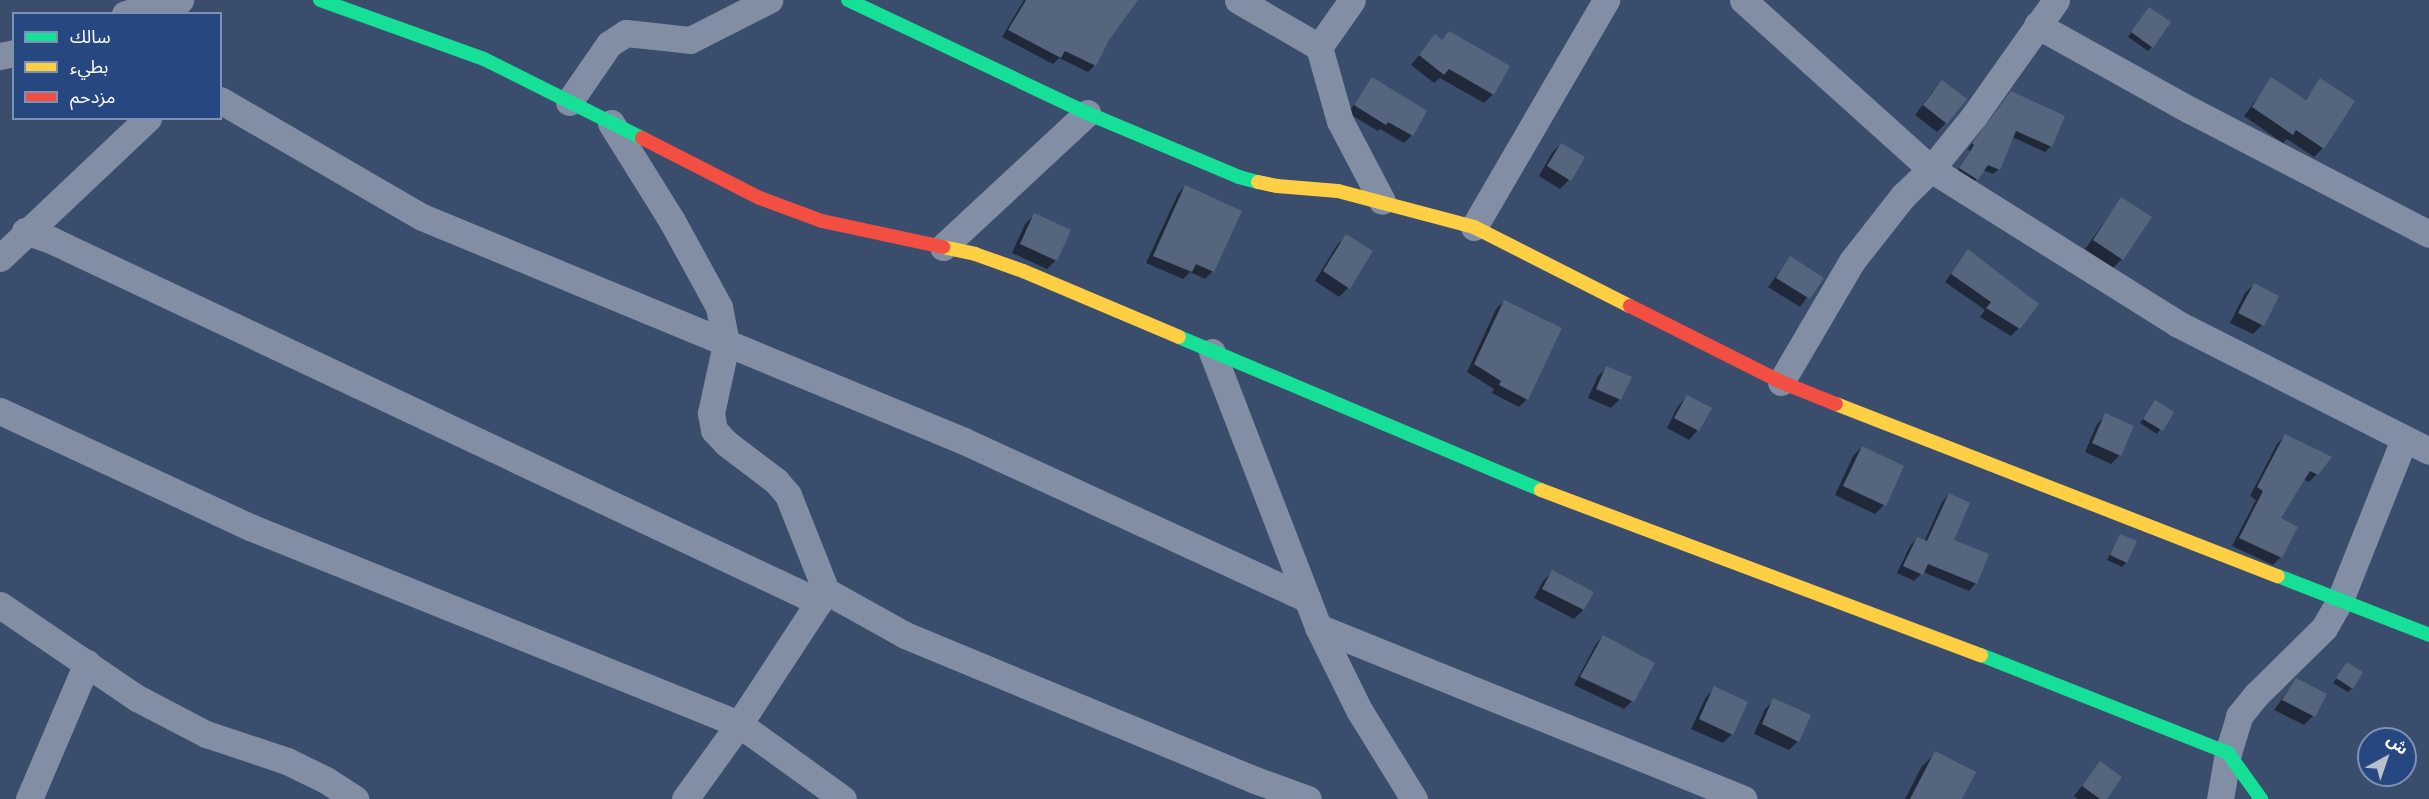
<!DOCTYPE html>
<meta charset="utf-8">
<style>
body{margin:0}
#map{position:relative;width:2429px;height:799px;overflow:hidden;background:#3b4d6d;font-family:"DM Sans","Noto Sans Arabic",sans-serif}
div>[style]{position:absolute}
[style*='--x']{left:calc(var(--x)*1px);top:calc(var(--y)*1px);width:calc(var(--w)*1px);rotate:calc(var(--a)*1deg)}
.shadow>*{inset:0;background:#0007}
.building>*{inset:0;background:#56657e}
.street>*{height:27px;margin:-13.5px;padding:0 13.5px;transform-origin:13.5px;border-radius:13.5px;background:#818ea3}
.fast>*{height:14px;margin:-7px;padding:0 7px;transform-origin:7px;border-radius:7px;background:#16e098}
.slow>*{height:14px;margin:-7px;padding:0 7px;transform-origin:7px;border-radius:7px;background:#ffcf43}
.jam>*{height:14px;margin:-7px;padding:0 7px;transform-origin:7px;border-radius:7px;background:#f24e42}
span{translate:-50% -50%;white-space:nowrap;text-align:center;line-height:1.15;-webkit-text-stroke:4.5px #274781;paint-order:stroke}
.legend{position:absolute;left:12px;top:12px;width:210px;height:108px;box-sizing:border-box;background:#274781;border:2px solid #7d91b3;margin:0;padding:8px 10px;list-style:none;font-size:18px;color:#fff}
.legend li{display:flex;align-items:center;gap:12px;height:30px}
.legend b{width:30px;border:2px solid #7d91b3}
.north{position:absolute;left:2357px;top:727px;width:60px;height:60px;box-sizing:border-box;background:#274781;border:2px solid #7d91b3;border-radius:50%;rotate:40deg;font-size:16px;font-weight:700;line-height:24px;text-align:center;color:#fff}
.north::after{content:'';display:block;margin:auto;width:21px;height:27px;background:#bac1cc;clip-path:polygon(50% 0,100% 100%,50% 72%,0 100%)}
</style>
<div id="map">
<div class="shadow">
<div style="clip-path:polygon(1024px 0,1101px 0,1108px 39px,1095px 65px,1088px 72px,1059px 58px,1053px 64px,1002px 37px)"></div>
<div style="clip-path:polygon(2149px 9px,2152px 47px,2148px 51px,2128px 37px)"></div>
<div style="clip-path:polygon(1435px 36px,1493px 94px,1484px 103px,1440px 78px,1434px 83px,1411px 65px)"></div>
<div style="clip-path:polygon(1372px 79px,1412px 135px,1404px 143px,1380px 129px,1378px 131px,1348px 113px)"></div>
<div style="clip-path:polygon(2272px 79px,2304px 101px,2321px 80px,2323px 148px,2314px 157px,2287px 139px,2283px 143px,2244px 116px)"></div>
<div style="clip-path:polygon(1933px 91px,1946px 123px,1937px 132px,1915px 115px)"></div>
<div style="clip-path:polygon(2006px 98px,2063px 117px,2050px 147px,2045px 152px,2012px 137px,1999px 169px,1993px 174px,1983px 170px,1972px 185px,1955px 174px,1970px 151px,1968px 149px)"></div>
<div style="clip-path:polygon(1561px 144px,1569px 180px,1560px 189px,1539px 176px,1552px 153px)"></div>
<div style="clip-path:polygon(1185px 186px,1213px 271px,1205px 279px,1190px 272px,1183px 279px,1146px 263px,1178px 194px)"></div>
<div style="clip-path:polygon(2121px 199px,2122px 259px,2113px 268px,2085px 249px)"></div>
<div style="clip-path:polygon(1034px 215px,1056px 260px,1047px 269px,1012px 253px,1025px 224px)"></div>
<div style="clip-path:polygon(1346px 236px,1348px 288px,1339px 297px,1315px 281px,1337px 245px)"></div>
<div style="clip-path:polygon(1968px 251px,2019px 328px,2011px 336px,1980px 317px,1985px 310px,1945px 282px)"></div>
<div style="clip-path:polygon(1790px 258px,1821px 278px,1800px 307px,1768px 287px)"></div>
<div style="clip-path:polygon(2254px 284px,2277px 296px,2262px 325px,2253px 334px,2230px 323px,2245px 293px)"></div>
<div style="clip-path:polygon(1504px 301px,1527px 399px,1519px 407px,1492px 393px,1494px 389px,1467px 372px,1496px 309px)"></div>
<div style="clip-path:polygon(1607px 367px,1620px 399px,1611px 408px,1588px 398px,1598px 376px)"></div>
<div style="clip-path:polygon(1687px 397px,1710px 409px,1698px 430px,1689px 440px,1667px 428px,1678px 406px)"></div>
<div style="clip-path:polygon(2155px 402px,2172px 413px,2157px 434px,2140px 423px)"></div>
<div style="clip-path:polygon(2106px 415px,2120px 455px,2111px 464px,2085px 452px,2097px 424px)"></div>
<div style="clip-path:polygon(2285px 436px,2317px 474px,2309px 482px,2303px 479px,2278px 518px,2281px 557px,2273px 565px,2232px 546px,2256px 500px,2250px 496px,2277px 444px)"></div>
<div style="clip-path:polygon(1862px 447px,1884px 505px,1875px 514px,1835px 495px,1853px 456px)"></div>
<div style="clip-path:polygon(1949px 494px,1952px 541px,1976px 583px,1969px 591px,1923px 572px,1914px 581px,1897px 573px,1910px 546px,1917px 538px,1924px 542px,1942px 502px)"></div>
<div style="clip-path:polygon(2120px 536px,2126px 563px,2122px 567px,2107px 560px)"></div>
<div style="clip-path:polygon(1552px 572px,1592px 593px,1583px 610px,1574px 619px,1534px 598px,1543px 581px)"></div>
<div style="clip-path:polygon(1603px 636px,1653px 663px,1632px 701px,1624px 709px,1574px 685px,1596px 644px)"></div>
<div style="clip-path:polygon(2347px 664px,2352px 688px,2348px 692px,2333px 683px)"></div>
<div style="clip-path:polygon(2296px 680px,2325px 694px,2313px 716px,2304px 725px,2274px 710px)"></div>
<div style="clip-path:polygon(1715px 688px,1732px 734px,1723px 743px,1691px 729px,1706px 697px)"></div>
<div style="clip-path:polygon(1774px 700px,1798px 741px,1789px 750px,1754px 734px,1765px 709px)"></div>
<div style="clip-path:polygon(1936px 753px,1960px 799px,1905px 799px,1922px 766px)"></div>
<div style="clip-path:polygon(2100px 763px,2105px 799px,2078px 799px,2074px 796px)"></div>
</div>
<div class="building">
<div style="clip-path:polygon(1026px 0,1138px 0,1109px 40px,1096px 66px,1065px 51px,1061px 58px,1008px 30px)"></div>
<div style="clip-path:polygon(2149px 7px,2171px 22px,2153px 48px,2131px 32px)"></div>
<div style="clip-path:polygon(1449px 31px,1510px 66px,1494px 95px,1449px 69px,1444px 75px,1419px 55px,1435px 34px,1442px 40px)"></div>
<div style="clip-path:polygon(1372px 77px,1427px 111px,1413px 136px,1388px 122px,1386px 125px,1354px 105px)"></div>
<div style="clip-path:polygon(2271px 77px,2306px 100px,2320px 78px,2355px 101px,2324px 149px,2296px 130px,2293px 135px,2252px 107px)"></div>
<div style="clip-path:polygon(1942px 80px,1967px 99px,1947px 124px,1923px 105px)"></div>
<div style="clip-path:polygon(2011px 91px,2065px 116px,2052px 147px,2016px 131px,2000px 170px,1988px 165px,1978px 180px,1959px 168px,1974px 145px,1972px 143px)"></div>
<div style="clip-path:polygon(1561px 143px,1585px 157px,1571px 181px,1547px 166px)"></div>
<div style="clip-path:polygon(1185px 185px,1242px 211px,1214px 272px,1196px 264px,1192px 272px,1153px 256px)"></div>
<div style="clip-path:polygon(2121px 197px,2152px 217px,2123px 260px,2093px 240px)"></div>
<div style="clip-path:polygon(1034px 213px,1071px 230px,1057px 261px,1020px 244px)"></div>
<div style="clip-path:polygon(1346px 234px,1373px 251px,1350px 289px,1323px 271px)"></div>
<div style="clip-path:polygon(1968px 249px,2039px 304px,2020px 329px,1986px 308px,1991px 302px,1951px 274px)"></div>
<div style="clip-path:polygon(1790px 256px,1824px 278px,1810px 299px,1776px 278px)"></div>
<div style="clip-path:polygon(2254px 283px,2279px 296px,2264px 326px,2238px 313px)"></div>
<div style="clip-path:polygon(1504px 300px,1562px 328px,1528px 400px,1499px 385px,1501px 381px,1474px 364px)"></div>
<div style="clip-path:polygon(1606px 366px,1632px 377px,1621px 400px,1596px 389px)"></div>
<div style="clip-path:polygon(1687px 395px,1712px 408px,1699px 431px,1674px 418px)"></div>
<div style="clip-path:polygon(2155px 400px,2174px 412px,2163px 431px,2143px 419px)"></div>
<div style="clip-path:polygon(2105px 413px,2134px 426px,2121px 456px,2092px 443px)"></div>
<div style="clip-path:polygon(2285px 434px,2332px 457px,2318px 475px,2310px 471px,2281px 518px,2298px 527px,2282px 558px,2239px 538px,2263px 491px,2257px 487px)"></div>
<div style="clip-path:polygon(1862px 446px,1904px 466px,1886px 506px,1843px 486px)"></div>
<div style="clip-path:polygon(1949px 493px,1970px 503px,1954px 540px,1989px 554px,1977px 584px,1928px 564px,1923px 575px,1903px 566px,1917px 537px,1927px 541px)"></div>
<div style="clip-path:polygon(2120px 534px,2137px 541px,2127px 563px,2110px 555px)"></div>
<div style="clip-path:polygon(1552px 570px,1594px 592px,1584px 610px,1542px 589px)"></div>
<div style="clip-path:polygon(1603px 635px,1655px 663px,1634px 702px,1580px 677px)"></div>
<div style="clip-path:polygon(2347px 662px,2363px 672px,2353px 689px,2336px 678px)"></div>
<div style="clip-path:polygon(2296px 678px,2327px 694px,2315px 717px,2282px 700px)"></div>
<div style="clip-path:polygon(1714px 686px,1748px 702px,1733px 735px,1699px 719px)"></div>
<div style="clip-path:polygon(1773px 698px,1811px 715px,1799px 742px,1762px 724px)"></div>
<div style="clip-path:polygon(1935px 751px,1976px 772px,1962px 799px,1910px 799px)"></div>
<div style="clip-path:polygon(2100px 761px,2122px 777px,2107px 799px,2100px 799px,2082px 786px)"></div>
</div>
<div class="street">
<div style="--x:1238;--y:0;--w:94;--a:30.1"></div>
<div style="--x:1319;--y:47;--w:77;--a:74.2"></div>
<div style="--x:1340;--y:121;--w:90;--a:62.3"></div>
<div style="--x:1743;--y:0;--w:253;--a:42"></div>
<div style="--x:1931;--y:169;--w:292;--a:32.1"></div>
<div style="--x:2178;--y:324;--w:281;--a:26.8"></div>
<div style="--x:125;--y:14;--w:57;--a:-14.3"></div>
<div style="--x:2037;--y:25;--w:175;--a:29.1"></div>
<div style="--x:2190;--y:110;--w:269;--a:27.4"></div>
<div style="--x:1319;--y:47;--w:57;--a:-54.9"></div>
<div style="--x:0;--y:56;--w:14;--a:-12"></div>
<div style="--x:220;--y:100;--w:233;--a:30.1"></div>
<div style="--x:422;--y:217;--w:586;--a:22.45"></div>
<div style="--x:964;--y:441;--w:378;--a:24.7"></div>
<div style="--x:569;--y:102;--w:70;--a:-55.4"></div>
<div style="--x:609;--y:44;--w:20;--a:-33"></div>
<div style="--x:626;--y:33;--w:64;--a:6.2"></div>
<div style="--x:690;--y:40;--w:89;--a:-26.9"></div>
<div style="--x:611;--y:123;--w:115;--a:58.1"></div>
<div style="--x:672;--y:221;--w:98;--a:61.3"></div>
<div style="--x:719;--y:307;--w:38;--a:79"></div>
<div style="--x:726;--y:344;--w:71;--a:102.3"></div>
<div style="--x:711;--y:413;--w:17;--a:80"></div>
<div style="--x:714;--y:430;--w:18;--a:47"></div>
<div style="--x:726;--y:443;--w:63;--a:37.2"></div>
<div style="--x:776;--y:481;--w:18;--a:49"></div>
<div style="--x:788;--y:495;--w:103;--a:68.4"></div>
<div style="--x:826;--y:591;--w:90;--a:29.1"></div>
<div style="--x:905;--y:635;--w:379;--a:22.5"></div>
<div style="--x:1255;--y:780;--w:56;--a:19.7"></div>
<div style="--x:1474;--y:227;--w:263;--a:-59.8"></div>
<div style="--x:25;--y:231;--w:28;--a:19"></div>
<div style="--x:51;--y:240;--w:849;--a:25.24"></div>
<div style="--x:943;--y:247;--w:197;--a:-42.9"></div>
<div style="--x:0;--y:258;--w:204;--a:-43.4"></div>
<div style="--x:1212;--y:352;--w:295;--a:68.9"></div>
<div style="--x:1318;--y:627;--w:93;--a:63.7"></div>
<div style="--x:1359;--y:710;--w:105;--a:58.3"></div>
<div style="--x:1781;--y:382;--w:140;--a:-59.6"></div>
<div style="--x:1852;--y:261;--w:83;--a:-51.9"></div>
<div style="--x:1903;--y:196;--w:39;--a:-44"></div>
<div style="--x:1931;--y:169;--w:68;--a:-50.9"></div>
<div style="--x:1974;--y:116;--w:142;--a:-54.7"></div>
<div style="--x:0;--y:411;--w:276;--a:24.9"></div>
<div style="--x:250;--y:527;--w:527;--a:21.94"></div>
<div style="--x:739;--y:724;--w:128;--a:35.8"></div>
<div style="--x:0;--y:605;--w:166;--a:34.2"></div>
<div style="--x:137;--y:698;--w:78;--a:27.6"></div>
<div style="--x:206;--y:734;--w:85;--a:18.4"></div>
<div style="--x:287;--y:761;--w:43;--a:26"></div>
<div style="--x:326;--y:780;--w:35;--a:33"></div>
<div style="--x:1318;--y:627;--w:459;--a:22"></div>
<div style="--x:29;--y:799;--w:148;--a:-66.9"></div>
<div style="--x:685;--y:799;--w:92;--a:-54.2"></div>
<div style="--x:739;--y:724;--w:159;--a:-56.8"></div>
<div style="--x:2220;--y:799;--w:47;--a:-80.1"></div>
<div style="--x:2228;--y:753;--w:39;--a:-73"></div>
<div style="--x:2239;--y:716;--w:27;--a:-51"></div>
<div style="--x:2256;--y:695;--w:95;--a:-44.6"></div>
<div style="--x:2324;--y:628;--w:32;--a:-60"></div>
<div style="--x:2340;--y:600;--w:173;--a:-68.3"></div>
</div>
<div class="fast">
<div style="--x:320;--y:0;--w:174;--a:19.8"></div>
<div style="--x:484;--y:59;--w:177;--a:26.6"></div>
<div style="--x:848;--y:0;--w:264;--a:25.3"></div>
<div style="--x:1087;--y:113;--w:165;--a:22.8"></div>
<div style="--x:1239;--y:177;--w:20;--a:15"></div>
<div style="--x:1179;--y:337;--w:393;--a:22.9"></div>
<div style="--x:2278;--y:576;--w:162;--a:21.3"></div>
<div style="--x:1981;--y:655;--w:266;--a:21.6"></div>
<div style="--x:2228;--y:753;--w:57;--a:54.3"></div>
</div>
<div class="slow">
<div style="--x:1258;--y:182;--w:19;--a:12"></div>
<div style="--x:1277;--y:186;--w:61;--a:4.7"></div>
<div style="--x:1338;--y:191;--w:141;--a:14.8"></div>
<div style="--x:1474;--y:227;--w:175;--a:26.9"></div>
<div style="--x:943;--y:247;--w:33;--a:12"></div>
<div style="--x:975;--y:254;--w:51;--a:19.5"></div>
<div style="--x:1023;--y:271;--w:169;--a:22.9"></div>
<div style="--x:1836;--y:404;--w:474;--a:21.3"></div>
<div style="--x:1541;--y:490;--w:470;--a:20.6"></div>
</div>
<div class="jam">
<div style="--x:642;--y:138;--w:132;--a:27"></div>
<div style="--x:760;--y:198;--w:66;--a:20.4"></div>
<div style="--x:822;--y:221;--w:124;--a:12.1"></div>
<div style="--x:1630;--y:306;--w:169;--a:26.7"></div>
<div style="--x:1781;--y:382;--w:59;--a:21.8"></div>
</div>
<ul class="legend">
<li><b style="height:8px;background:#16e098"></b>سالك</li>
<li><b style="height:8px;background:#ffcf43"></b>بطيء</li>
<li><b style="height:8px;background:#f24e42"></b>مزدحم</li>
</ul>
<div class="north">ش</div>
</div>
